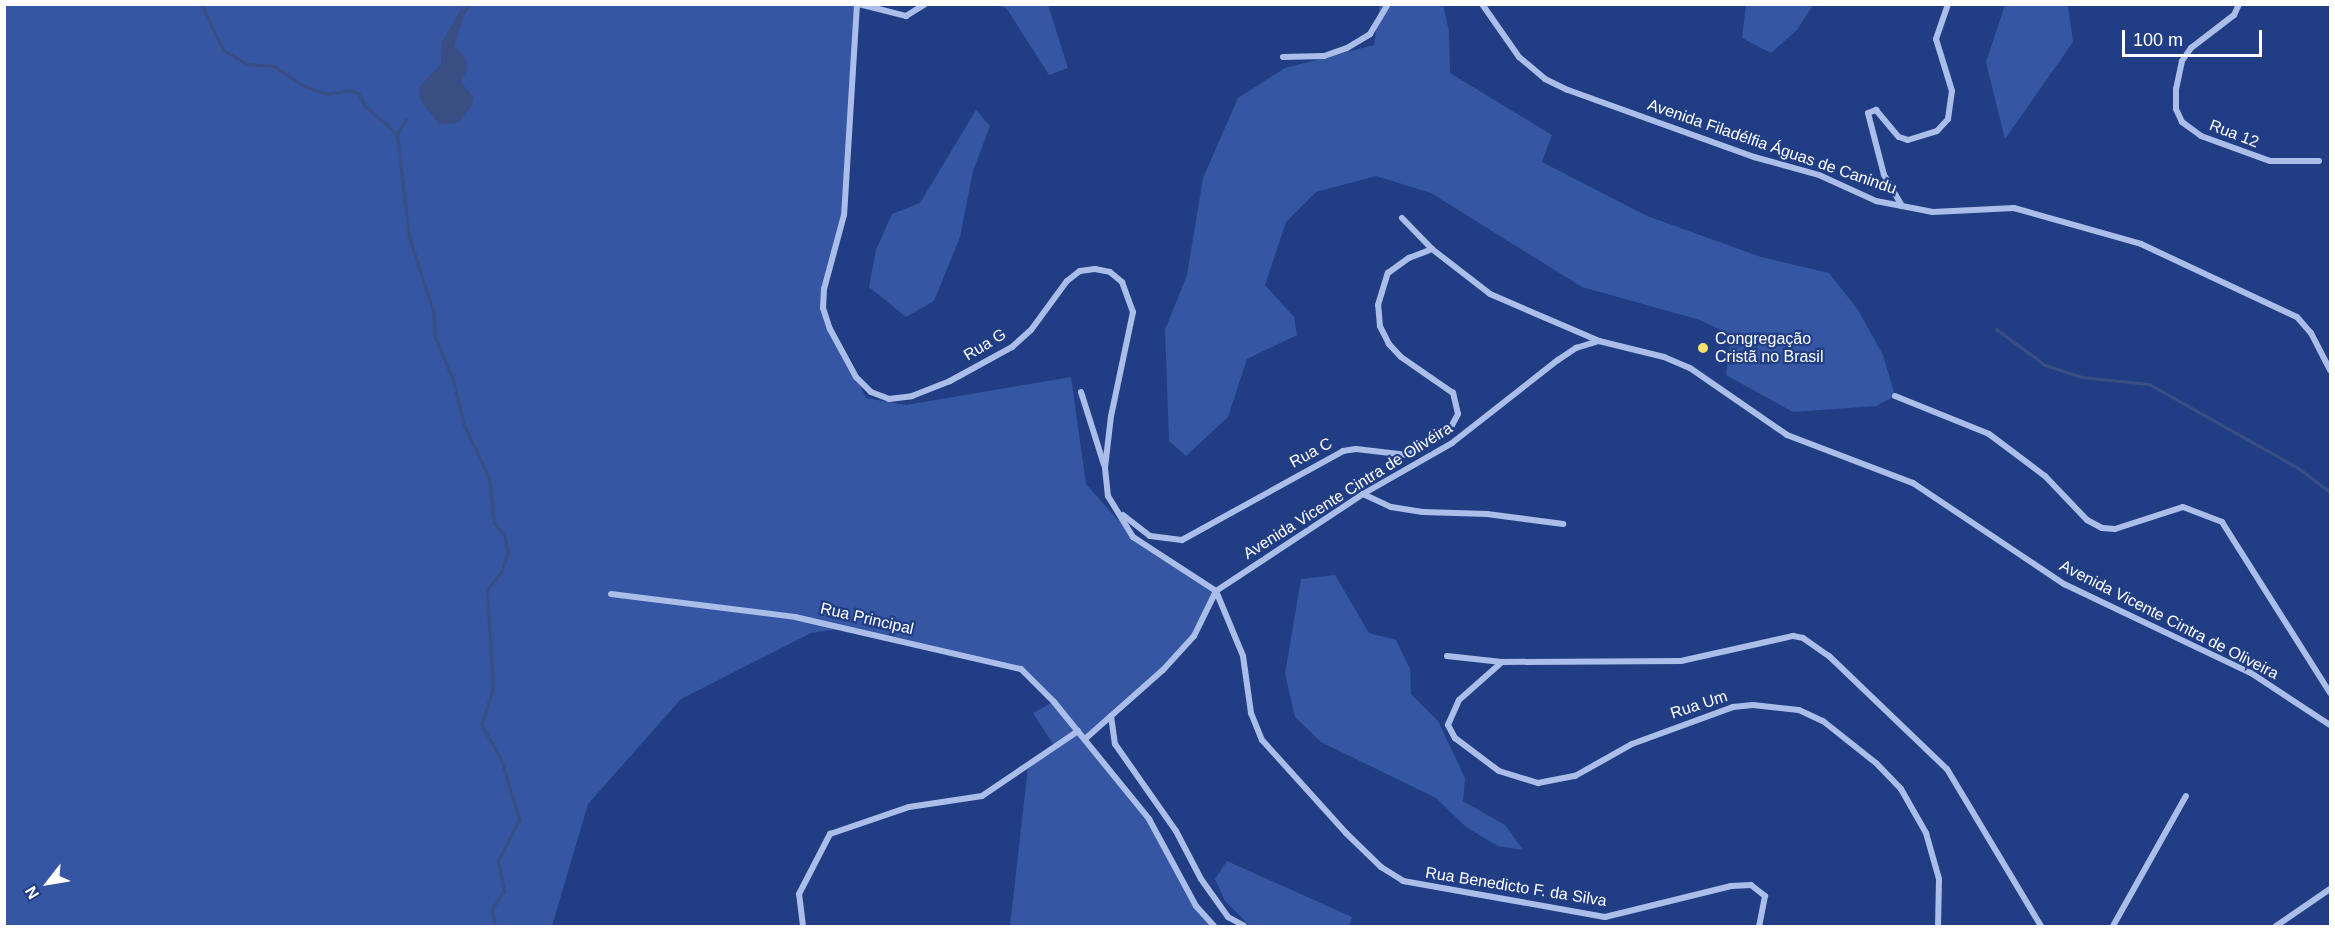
<!DOCTYPE html>
<meta charset="utf-8">
<style>
body{margin:0}
#map{position:relative;width:2335px;height:931px;overflow:hidden;background:#213e85;font-family:Helvetica,sans-serif}
div>[style]{position:absolute}
[style*='--x']{left:calc(var(--x)*1px);top:calc(var(--y)*1px);width:calc(var(--w)*1px);rotate:calc(var(--a)*1deg)}
.green>*{inset:0;background:#3556a2}
.water>*{inset:0;background:#394f84}
.stream>*{height:3px;margin:-1.5px;padding:0 1.5px;transform-origin:1.5px;border-radius:1.5px;background:#394f84}
.minor>*{height:6px;margin:-3px;padding:0 3px;transform-origin:3px;border-radius:3px;background:#aabee9}
.dots>*{width:16px;height:16px;translate:-50% -50%;box-sizing:border-box;border:3px solid #213e85;border-radius:50%}
span{translate:-50% -50%;white-space:nowrap;text-align:center;line-height:1.15;-webkit-text-stroke:4.5px #213e85;paint-order:stroke}
.street-label{font-size:16px;color:#fff}
.poi-label{font-size:16px;color:#fff}
.left{translate:0 -50%;text-align:left}
.frame{position:absolute;inset:0;border:6px solid #fff;pointer-events:none}
.north{position:absolute;left:18px;top:853px;width:60px;height:60px;-webkit-text-stroke:4px #213e85;paint-order:stroke;rotate:239deg;font-size:16px;font-weight:700;line-height:24px;text-align:center;color:#fff}
.north::after{content:'';display:block;margin:auto;width:21px;height:27px;background:#fff;clip-path:polygon(50% 0,100% 100%,50% 72%,0 100%)}
.scale{position:absolute;left:2122px;top:30px;width:140px;height:27px;box-sizing:border-box;border:3px solid #fff;border-top:0;padding-left:8px;font-size:18px;line-height:21px;white-space:nowrap;color:#fff;-webkit-text-stroke:4px #213e85;paint-order:stroke}
</style>
<div id="map">
<div class="green">
<div style="clip-path:polygon(5px 5px,854px 5px,844px 215px,823px 308px,866px 398px,906px 405px,1071px 377px,1086px 484px,1133px 537px,1216px 591px,1194px 636px,1163px 670px,1085px 739px,1149px 819px,1196px 906px,1214px 926px,1010px 926px,1028px 767px,1055px 747px,1033px 713px,1053px 702px,1021px 669px,845px 628px,811px 633px,681px 699px,588px 804px,552px 926px,5px 926px)"></div>
<div style="clip-path:polygon(1000px 5px,1048px 5px,1068px 68px,1049px 75px,1007px 9px)"></div>
<div style="clip-path:polygon(1380px 5px,1443px 5px,1449px 31px,1450px 73px,1552px 135px,1542px 162px,1647px 216px,1761px 257px,1829px 273px,1858px 310px,1883px 355px,1895px 396px,1876px 406px,1793px 412px,1726px 375px,1731px 335px,1700px 320px,1582px 287px,1431px 193px,1376px 176px,1316px 192px,1286px 222px,1265px 285px,1294px 317px,1297px 335px,1247px 359px,1228px 417px,1186px 456px,1169px 441px,1165px 330px,1187px 275px,1203px 178px,1238px 98px,1285px 68px,1374px 45px)"></div>
<div style="clip-path:polygon(1746px 5px,1746px 4px,1813px 5px,1797px 30px,1771px 53px,1742px 38px)"></div>
<div style="clip-path:polygon(2005px 5px,2068px 5px,2073px 42px,2005px 139px,1986px 62px)"></div>
<div style="clip-path:polygon(976px 110px,990px 126px,973px 171px,960px 237px,934px 301px,906px 317px,869px 287px,876px 250px,892px 214px,920px 203px)"></div>
<div style="clip-path:polygon(1335px 575px,1369px 633px,1396px 640px,1410px 669px,1411px 694px,1438px 721px,1465px 778px,1463px 801px,1505px 825px,1523px 850px,1498px 846px,1466px 827px,1436px 798px,1321px 742px,1295px 717px,1285px 674px,1301px 579px)"></div>
<div style="clip-path:polygon(1227px 861px,1352px 917px,1349px 926px,1250px 926px,1225px 901px,1215px 879px)"></div>
</div>
<div class="water">
<div style="clip-path:polygon(462px 7px,465px 13px,454px 46px,466px 59px,467px 71px,461px 82px,474px 98px,471px 107px,458px 123px,439px 124px,420px 100px,419px 87px,441px 64px,442px 42px)"></div>
</div>
<div class="stream">
<div style="--x:201;--y:4;--w:51;--a:64.4"></div>
<div style="--x:223;--y:50;--w:28;--a:30"></div>
<div style="--x:247;--y:64;--w:27;--a:4"></div>
<div style="--x:274;--y:66;--w:34;--a:34"></div>
<div style="--x:302;--y:85;--w:27;--a:20"></div>
<div style="--x:327;--y:94;--w:22;--a:-10"></div>
<div style="--x:349;--y:90;--w:9;--a:18"></div>
<div style="--x:358;--y:93;--w:15;--a:62"></div>
<div style="--x:365;--y:106;--w:43;--a:41.2"></div>
<div style="--x:463;--y:13;--w:11;--a:-56"></div>
<div style="--x:406;--y:119;--w:17;--a:121"></div>
<div style="--x:397;--y:134;--w:104;--a:83.4"></div>
<div style="--x:409;--y:237;--w:77;--a:71.8"></div>
<div style="--x:433;--y:310;--w:27;--a:86"></div>
<div style="--x:435;--y:337;--w:47;--a:67.3"></div>
<div style="--x:453;--y:380;--w:46;--a:76.3"></div>
<div style="--x:464;--y:425;--w:59;--a:64.7"></div>
<div style="--x:489;--y:478;--w:45;--a:83.7"></div>
<div style="--x:494;--y:523;--w:15;--a:48"></div>
<div style="--x:504;--y:534;--w:19;--a:78"></div>
<div style="--x:508;--y:553;--w:20;--a:110"></div>
<div style="--x:501;--y:572;--w:23;--a:128"></div>
<div style="--x:487;--y:590;--w:98;--a:86.5"></div>
<div style="--x:493;--y:688;--w:38;--a:108"></div>
<div style="--x:481;--y:724;--w:40;--a:60.3"></div>
<div style="--x:501;--y:759;--w:63;--a:73.3"></div>
<div style="--x:519;--y:819;--w:47;--a:116.6"></div>
<div style="--x:498;--y:861;--w:31;--a:79"></div>
<div style="--x:504;--y:891;--w:22;--a:124"></div>
<div style="--x:492;--y:909;--w:17;--a:80"></div>
<div style="--x:1996;--y:329;--w:61;--a:36.3"></div>
<div style="--x:2045;--y:365;--w:38;--a:18"></div>
<div style="--x:2081;--y:377;--w:68;--a:5.9"></div>
<div style="--x:2149;--y:384;--w:171;--a:29.4"></div>
<div style="--x:2298;--y:468;--w:40;--a:37"></div>
</div>
<div class="minor">
<div style="--x:857;--y:4;--w:211;--a:93.5"></div>
<div style="--x:844;--y:215;--w:77;--a:105.1"></div>
<div style="--x:824;--y:289;--w:19;--a:93"></div>
<div style="--x:823;--y:308;--w:22;--a:72"></div>
<div style="--x:830;--y:329;--w:55;--a:61.6"></div>
<div style="--x:856;--y:377;--w:21;--a:45"></div>
<div style="--x:871;--y:392;--w:19;--a:21"></div>
<div style="--x:889;--y:399;--w:23;--a:-7"></div>
<div style="--x:912;--y:396;--w:41;--a:-21.5"></div>
<div style="--x:950;--y:381;--w:71;--a:-28.7"></div>
<div style="--x:1012;--y:347;--w:25;--a:-42"></div>
<div style="--x:1031;--y:330;--w:61;--a:-53.7"></div>
<div style="--x:1067;--y:281;--w:16;--a:-38"></div>
<div style="--x:1080;--y:271;--w:15;--a:-8"></div>
<div style="--x:1095;--y:269;--w:15;--a:11"></div>
<div style="--x:1110;--y:272;--w:16;--a:40"></div>
<div style="--x:1122;--y:282;--w:32;--a:70"></div>
<div style="--x:1133;--y:312;--w:106;--a:101.9"></div>
<div style="--x:1111;--y:416;--w:52;--a:96.6"></div>
<div style="--x:1105;--y:468;--w:28;--a:84"></div>
<div style="--x:1108;--y:496;--w:48;--a:58.6"></div>
<div style="--x:1133;--y:537;--w:99;--a:33"></div>
<div style="--x:1216;--y:591;--w:70;--a:67.4"></div>
<div style="--x:1243;--y:656;--w:58;--a:82"></div>
<div style="--x:1251;--y:713;--w:29;--a:68"></div>
<div style="--x:1262;--y:740;--w:125;--a:47.9"></div>
<div style="--x:1346;--y:833;--w:49;--a:44.2"></div>
<div style="--x:1381;--y:867;--w:26;--a:32"></div>
<div style="--x:1403;--y:881;--w:205;--a:10.1"></div>
<div style="--x:1605;--y:917;--w:130;--a:-13.8"></div>
<div style="--x:1731;--y:886;--w:20;--a:-3"></div>
<div style="--x:1751;--y:885;--w:18;--a:38"></div>
<div style="--x:1765;--y:896;--w:31;--a:101"></div>
<div style="--x:859;--y:4;--w:49;--a:14.3"></div>
<div style="--x:906;--y:16;--w:22;--a:-32"></div>
<div style="--x:1482;--y:4;--w:65;--a:55.1"></div>
<div style="--x:1519;--y:57;--w:34;--a:40"></div>
<div style="--x:1545;--y:79;--w:25;--a:26"></div>
<div style="--x:1568;--y:90;--w:198;--a:19.8"></div>
<div style="--x:1754;--y:157;--w:67;--a:15.5"></div>
<div style="--x:1819;--y:175;--w:63;--a:24.5"></div>
<div style="--x:1876;--y:201;--w:58;--a:10.9"></div>
<div style="--x:1933;--y:212;--w:81;--a:-2.8"></div>
<div style="--x:2014;--y:208;--w:132;--a:15.8"></div>
<div style="--x:2141;--y:244;--w:172;--a:25.1"></div>
<div style="--x:2297;--y:317;--w:21;--a:49"></div>
<div style="--x:2311;--y:333;--w:42;--a:62.8"></div>
<div style="--x:2239;--y:4;--w:12;--a:114"></div>
<div style="--x:2234;--y:15;--w:54;--a:142.5"></div>
<div style="--x:2191;--y:48;--w:16;--a:125"></div>
<div style="--x:2182;--y:61;--w:29;--a:102"></div>
<div style="--x:2176;--y:89;--w:20;--a:90"></div>
<div style="--x:2176;--y:109;--w:14;--a:65"></div>
<div style="--x:2182;--y:122;--w:24;--a:36"></div>
<div style="--x:2201;--y:136;--w:73;--a:19.9"></div>
<div style="--x:2270;--y:161;--w:49;--a:0"></div>
<div style="--x:1283;--y:57;--w:41;--a:-1.4"></div>
<div style="--x:1324;--y:56;--w:24;--a:-19"></div>
<div style="--x:1347;--y:48;--w:27;--a:-31"></div>
<div style="--x:1370;--y:34;--w:35;--a:-59"></div>
<div style="--x:1902;--y:206;--w:36;--a:-120"></div>
<div style="--x:1884;--y:175;--w:64;--a:-104.5"></div>
<div style="--x:1868;--y:113;--w:9;--a:-21"></div>
<div style="--x:1876;--y:110;--w:35;--a:50"></div>
<div style="--x:1899;--y:137;--w:9;--a:18"></div>
<div style="--x:1908;--y:140;--w:30;--a:-17"></div>
<div style="--x:1937;--y:131;--w:16;--a:-47"></div>
<div style="--x:1948;--y:119;--w:28;--a:-82"></div>
<div style="--x:1952;--y:91;--w:54;--a:-107.1"></div>
<div style="--x:1936;--y:39;--w:37;--a:-71"></div>
<div style="--x:1402;--y:218;--w:43;--a:45.9"></div>
<div style="--x:1432;--y:249;--w:73;--a:37.8"></div>
<div style="--x:1490;--y:294;--w:119;--a:23.3"></div>
<div style="--x:1599;--y:341;--w:67;--a:13.8"></div>
<div style="--x:1664;--y:357;--w:28;--a:23"></div>
<div style="--x:1690;--y:368;--w:118;--a:34.6"></div>
<div style="--x:1787;--y:435;--w:135;--a:20.9"></div>
<div style="--x:1913;--y:483;--w:182;--a:33.8"></div>
<div style="--x:2064;--y:584;--w:207;--a:25.5"></div>
<div style="--x:2251;--y:673;--w:95;--a:33.4"></div>
<div style="--x:1081;--y:392;--w:77;--a:72.5"></div>
<div style="--x:1895;--y:396;--w:101;--a:22"></div>
<div style="--x:1989;--y:434;--w:70;--a:36.9"></div>
<div style="--x:2045;--y:476;--w:61;--a:46.3"></div>
<div style="--x:2087;--y:520;--w:17;--a:28"></div>
<div style="--x:2102;--y:528;--w:13;--a:4"></div>
<div style="--x:2115;--y:529;--w:71;--a:-17.9"></div>
<div style="--x:2183;--y:507;--w:42;--a:21"></div>
<div style="--x:2222;--y:522;--w:202;--a:57.7"></div>
<div style="--x:1363;--y:494;--w:31;--a:25"></div>
<div style="--x:1391;--y:507;--w:32;--a:9"></div>
<div style="--x:1423;--y:512;--w:64;--a:1.8"></div>
<div style="--x:1487;--y:514;--w:77;--a:7.5"></div>
<div style="--x:1123;--y:515;--w:34;--a:38"></div>
<div style="--x:1150;--y:536;--w:32;--a:7"></div>
<div style="--x:1182;--y:540;--w:184;--a:-28.9"></div>
<div style="--x:1343;--y:451;--w:13;--a:-9"></div>
<div style="--x:1356;--y:449;--w:52;--a:6.6"></div>
<div style="--x:1408;--y:455;--w:49;--a:-31.8"></div>
<div style="--x:1450;--y:429;--w:17;--a:-62"></div>
<div style="--x:1458;--y:414;--w:22;--a:-103"></div>
<div style="--x:1453;--y:393;--w:63;--a:-145.3"></div>
<div style="--x:1401;--y:357;--w:18;--a:-133"></div>
<div style="--x:1389;--y:344;--w:20;--a:-117"></div>
<div style="--x:1380;--y:326;--w:21;--a:-95"></div>
<div style="--x:1378;--y:305;--w:34;--a:-73"></div>
<div style="--x:1388;--y:273;--w:26;--a:-36"></div>
<div style="--x:1409;--y:258;--w:25;--a:-21"></div>
<div style="--x:611;--y:594;--w:185;--a:7.1"></div>
<div style="--x:795;--y:617;--w:232;--a:13"></div>
<div style="--x:1021;--y:669;--w:47;--a:45"></div>
<div style="--x:1054;--y:702;--w:151;--a:50.9"></div>
<div style="--x:1149;--y:819;--w:99;--a:61.6"></div>
<div style="--x:1196;--y:906;--w:27;--a:48"></div>
<div style="--x:1447;--y:656;--w:55;--a:6.2"></div>
<div style="--x:1502;--y:662;--w:179;--a:-0.3"></div>
<div style="--x:1681;--y:661;--w:115;--a:-12.6"></div>
<div style="--x:1793;--y:636;--w:10;--a:11"></div>
<div style="--x:1803;--y:638;--w:32;--a:35"></div>
<div style="--x:1829;--y:656;--w:163;--a:43.8"></div>
<div style="--x:1947;--y:769;--w:183;--a:59.1"></div>
<div style="--x:1502;--y:662;--w:57;--a:138.5"></div>
<div style="--x:1459;--y:700;--w:27;--a:114"></div>
<div style="--x:1448;--y:725;--w:15;--a:62"></div>
<div style="--x:1455;--y:738;--w:55;--a:36.9"></div>
<div style="--x:1499;--y:771;--w:41;--a:17.1"></div>
<div style="--x:1538;--y:783;--w:38;--a:-11"></div>
<div style="--x:1575;--y:776;--w:65;--a:-29.3"></div>
<div style="--x:1632;--y:744;--w:108;--a:-20.1"></div>
<div style="--x:1733;--y:707;--w:20;--a:-6"></div>
<div style="--x:1753;--y:705;--w:46;--a:6.2"></div>
<div style="--x:1799;--y:710;--w:26;--a:25"></div>
<div style="--x:1823;--y:721;--w:68;--a:38.4"></div>
<div style="--x:1876;--y:763;--w:36;--a:46"></div>
<div style="--x:1901;--y:789;--w:51;--a:60.4"></div>
<div style="--x:1926;--y:833;--w:48;--a:74.2"></div>
<div style="--x:1939;--y:879;--w:47;--a:91.2"></div>
<div style="--x:1111;--y:716;--w:28;--a:82"></div>
<div style="--x:1115;--y:744;--w:106;--a:55"></div>
<div style="--x:1176;--y:831;--w:54;--a:62.5"></div>
<div style="--x:1201;--y:879;--w:47;--a:54.6"></div>
<div style="--x:1228;--y:917;--w:18;--a:29"></div>
<div style="--x:1085;--y:739;--w:104;--a:-41.5"></div>
<div style="--x:1163;--y:670;--w:46;--a:-47.6"></div>
<div style="--x:1194;--y:636;--w:50;--a:-63.9"></div>
<div style="--x:1216;--y:591;--w:176;--a:-33.4"></div>
<div style="--x:1363;--y:494;--w:103;--a:-29.8"></div>
<div style="--x:1452;--y:443;--w:135;--a:-38.1"></div>
<div style="--x:1558;--y:360;--w:22;--a:-34"></div>
<div style="--x:1576;--y:348;--w:24;--a:-17"></div>
<div style="--x:803;--y:926;--w:32;--a:-97"></div>
<div style="--x:799;--y:894;--w:68;--a:-62.7"></div>
<div style="--x:830;--y:834;--w:83;--a:-18.9"></div>
<div style="--x:909;--y:807;--w:74;--a:-8.6"></div>
<div style="--x:982;--y:796;--w:116;--a:-34.1"></div>
<div style="--x:2113;--y:926;--w:149;--a:-60.7"></div>
<div style="--x:2276;--y:926;--w:65;--a:-34.4"></div>
</div>
<div class="dots">
<div style="left:1703px;top:348px;background:#f6e16b"></div>
</div>
<div class="street-label">
<span style="left:2234px;top:134px;rotate:21deg">Rua 12</span>
<span style="left:1772px;top:147px;rotate:19deg">Avenida Filadélfia Águas de Canindu</span>
<span style="left:985px;top:345px;rotate:-31deg">Rua G</span>
<span style="left:1311px;top:453px;rotate:-28deg">Rua C</span>
<span style="left:1348px;top:491px;rotate:-32deg">Avenida Vicente Cintra de Olivéira</span>
<span style="left:867px;top:619px;rotate:13deg">Rua Principal</span>
<span style="left:2169px;top:620px;rotate:27deg">Avenida Vicente Cintra de Oliveira</span>
<span style="left:1699px;top:705px;rotate:-18deg">Rua Um</span>
<span style="left:1516px;top:887px;rotate:9deg">Rua Benedicto F. da Silva</span>
</div>
<div class="poi-label">
<span class="left" style="left:1715px;top:348px">Congregação<br>Cristã no Brasil</span>
</div>
<div class="frame"></div>
<div class="north">N</div>
<div class="scale">100 m</div>
</div>
